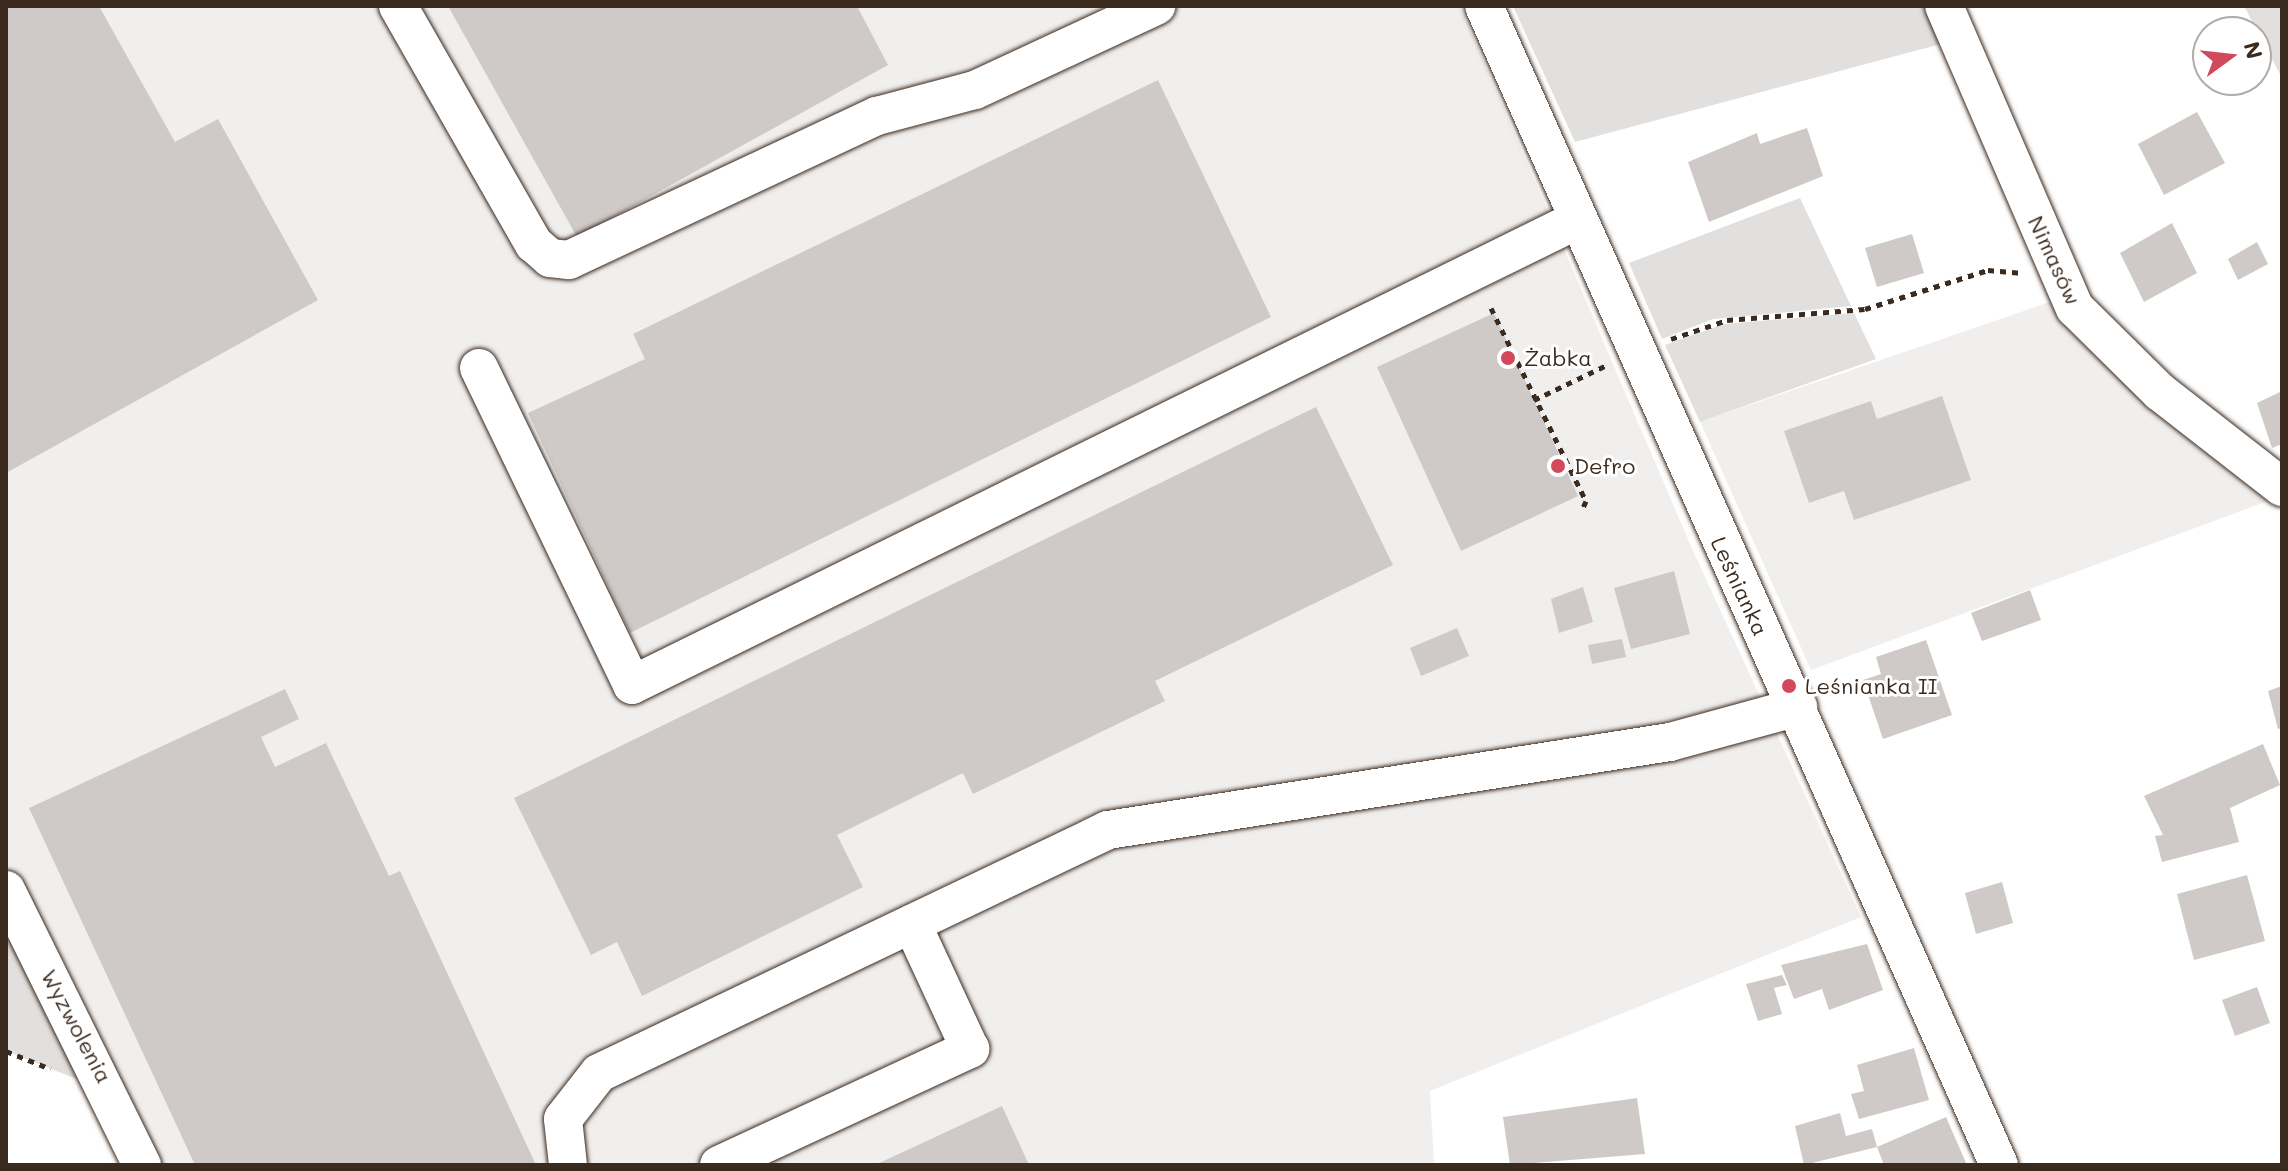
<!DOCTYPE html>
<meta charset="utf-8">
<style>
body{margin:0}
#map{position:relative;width:2288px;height:1171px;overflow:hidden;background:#fff;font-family:Mali,sans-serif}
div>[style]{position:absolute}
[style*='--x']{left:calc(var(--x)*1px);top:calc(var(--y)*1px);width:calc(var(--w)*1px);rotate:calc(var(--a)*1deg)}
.built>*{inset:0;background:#f1efee}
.green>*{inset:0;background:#e2e0de}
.building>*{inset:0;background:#cfcac7}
.path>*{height:5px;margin-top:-2.5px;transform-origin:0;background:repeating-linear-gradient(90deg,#3b2a1e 0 6px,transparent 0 12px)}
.roads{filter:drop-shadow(0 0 2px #3b2a1e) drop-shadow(0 0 2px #3b2a1e)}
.minor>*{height:38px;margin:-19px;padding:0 19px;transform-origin:19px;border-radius:19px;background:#fff}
.dots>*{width:22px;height:22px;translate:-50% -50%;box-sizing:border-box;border:4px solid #fff;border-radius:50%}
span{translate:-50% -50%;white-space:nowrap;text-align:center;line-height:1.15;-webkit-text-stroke:6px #fff;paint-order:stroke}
.street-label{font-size:22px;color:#3b2a1e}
.poi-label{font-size:22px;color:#3b2a1e}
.left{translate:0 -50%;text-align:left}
.frame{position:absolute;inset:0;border:8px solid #3b2a1e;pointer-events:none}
.north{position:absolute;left:2192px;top:16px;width:80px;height:80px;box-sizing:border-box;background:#fff;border:2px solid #b1aaa5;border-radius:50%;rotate:75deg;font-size:22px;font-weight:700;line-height:32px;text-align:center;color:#3b2a1e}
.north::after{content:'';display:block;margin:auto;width:28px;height:36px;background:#d1495b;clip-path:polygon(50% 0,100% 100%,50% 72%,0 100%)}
</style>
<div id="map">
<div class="built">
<div style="clip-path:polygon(6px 6px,1460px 6px,1690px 544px,1861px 917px,1430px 1091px,1434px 1165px,142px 1165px,6px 890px)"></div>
<div style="clip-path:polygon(2059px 299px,2276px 498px,1811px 670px,1700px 422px)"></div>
</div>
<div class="green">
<div style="clip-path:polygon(1513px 6px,1938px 6px,1952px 41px,1575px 142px)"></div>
<div style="clip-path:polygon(2244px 6px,2282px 6px,2282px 78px)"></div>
<div style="clip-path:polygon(1800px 198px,1851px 306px,1713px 319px,1662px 339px,1629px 263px)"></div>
<div style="clip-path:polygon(1854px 313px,1876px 359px,1700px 422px,1665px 345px,1724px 324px)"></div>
<div style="clip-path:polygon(6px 890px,112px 1093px,6px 1051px)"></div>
</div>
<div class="building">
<div style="clip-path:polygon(6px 6px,99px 6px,175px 142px,218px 119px,318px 300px,6px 473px)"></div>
<div style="clip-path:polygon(448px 6px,857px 6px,888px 65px,577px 237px)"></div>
<div style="clip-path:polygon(1158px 80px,1271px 317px,630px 633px,528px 413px,645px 359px,633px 334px)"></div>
<div style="clip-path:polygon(2197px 112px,2225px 163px,2164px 195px,2138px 144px)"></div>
<div style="clip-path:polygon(1807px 128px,1823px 176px,1709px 222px,1688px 162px,1757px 133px,1760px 144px)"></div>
<div style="clip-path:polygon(2172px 223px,2197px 273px,2144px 302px,2120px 253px)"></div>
<div style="clip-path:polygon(1912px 234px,1924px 273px,1877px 287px,1865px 248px)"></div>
<div style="clip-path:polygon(2257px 242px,2268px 264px,2238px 280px,2228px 259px)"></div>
<div style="clip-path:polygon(1494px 313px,1578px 496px,1461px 551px,1377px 367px)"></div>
<div style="clip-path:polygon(2282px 391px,2282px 444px,2272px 448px,2257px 403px)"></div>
<div style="clip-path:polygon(1942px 396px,1971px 480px,1854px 520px,1844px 491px,1809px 503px,1784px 431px,1871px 401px,1877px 419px)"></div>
<div style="clip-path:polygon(1316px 407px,1393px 565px,1155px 681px,1165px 701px,973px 794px,963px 773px,837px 835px,863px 887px,642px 996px,617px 942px,591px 955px,514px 798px)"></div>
<div style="clip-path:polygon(1674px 571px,1690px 634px,1631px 649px,1614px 588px)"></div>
<div style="clip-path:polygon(1583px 587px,1593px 622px,1559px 633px,1551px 599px)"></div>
<div style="clip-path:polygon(2030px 590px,2041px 620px,1982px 641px,1971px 613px)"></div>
<div style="clip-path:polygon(1457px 628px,1469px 656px,1421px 676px,1410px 648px)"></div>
<div style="clip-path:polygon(1622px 639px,1626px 657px,1592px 664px,1588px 645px)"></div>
<div style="clip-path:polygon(1926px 640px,1952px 715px,1883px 739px,1863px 680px,1881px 674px,1876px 657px)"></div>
<div style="clip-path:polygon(2282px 686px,2282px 728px,2278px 729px,2268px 691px)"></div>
<div style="clip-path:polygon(285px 689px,299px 719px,261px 737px,275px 767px,326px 743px,389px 876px,400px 871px,536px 1165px,195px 1165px,29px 808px)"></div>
<div style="clip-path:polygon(2263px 744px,2280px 785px,2230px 808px,2239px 842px,2162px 862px,2155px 836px,2163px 835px,2144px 796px)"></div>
<div style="clip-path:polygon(2247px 875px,2265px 941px,2194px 960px,2177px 894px)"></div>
<div style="clip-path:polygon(2002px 882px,2013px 923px,1976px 934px,1965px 893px)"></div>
<div style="clip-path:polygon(1867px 944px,1883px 990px,1829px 1010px,1822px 989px,1794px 999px,1781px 965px)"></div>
<div style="clip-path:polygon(1782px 975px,1787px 985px,1774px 988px,1782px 1014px,1758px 1021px,1746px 984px)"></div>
<div style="clip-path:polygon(2257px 987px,2270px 1023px,2235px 1036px,2222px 1000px)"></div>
<div style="clip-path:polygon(1914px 1048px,1929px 1100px,1859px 1119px,1851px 1094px,1864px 1091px,1857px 1065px)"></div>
<div style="clip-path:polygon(1637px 1098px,1645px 1154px,1510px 1165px,1503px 1117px)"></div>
<div style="clip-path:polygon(1002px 1106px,1029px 1165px,875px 1165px)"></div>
<div style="clip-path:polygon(1840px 1113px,1846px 1136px,1872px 1129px,1877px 1147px,1946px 1117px,1967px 1165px,1884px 1165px,1877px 1147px,1804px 1165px,1795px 1126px)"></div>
</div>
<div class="path">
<div style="--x:1491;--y:308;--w:215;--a:63.8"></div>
<div style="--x:1586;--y:501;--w:10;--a:114"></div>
<div style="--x:1671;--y:339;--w:59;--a:-18.7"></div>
<div style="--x:1727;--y:320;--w:138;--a:-4.6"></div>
<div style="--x:1865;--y:309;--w:129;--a:-17.6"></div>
<div style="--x:1988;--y:270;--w:32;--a:5"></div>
<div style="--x:1534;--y:400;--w:79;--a:-25.6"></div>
<div style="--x:6;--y:1051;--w:48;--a:21.8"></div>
</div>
<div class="roads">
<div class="minor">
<div style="--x:398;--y:6;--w:274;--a:60.3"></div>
<div style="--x:534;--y:244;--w:21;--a:41"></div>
<div style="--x:550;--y:258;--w:19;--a:6"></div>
<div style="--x:569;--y:260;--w:340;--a:-25.1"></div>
<div style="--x:877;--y:116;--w:101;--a:-14.9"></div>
<div style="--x:975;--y:90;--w:200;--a:-24.9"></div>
<div style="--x:1484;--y:6;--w:1268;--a:66.04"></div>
<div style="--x:1944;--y:6;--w:329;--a:66.6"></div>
<div style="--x:2075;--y:308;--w:120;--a:44.7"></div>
<div style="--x:2160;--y:392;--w:155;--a:37.9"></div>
<div style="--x:479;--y:368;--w:352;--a:64.2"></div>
<div style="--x:632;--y:685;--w:1053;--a:-26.2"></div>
<div style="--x:6;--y:890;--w:307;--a:63.7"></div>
<div style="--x:568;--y:1165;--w:46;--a:-96.2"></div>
<div style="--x:563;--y:1119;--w:58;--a:-52"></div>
<div style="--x:599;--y:1073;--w:564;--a:-25.52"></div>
<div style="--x:1108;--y:830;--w:569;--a:-8.9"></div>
<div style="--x:1670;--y:742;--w:133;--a:-15.3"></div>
<div style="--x:719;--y:1165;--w:277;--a:-24.8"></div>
<div style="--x:970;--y:1049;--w:138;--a:-114.9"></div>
</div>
</div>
<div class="dots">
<div style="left:1508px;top:358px;background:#d1495b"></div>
<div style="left:1558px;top:466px;background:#d1495b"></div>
<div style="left:1789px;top:686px;background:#d1495b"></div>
</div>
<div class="street-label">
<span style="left:2055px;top:260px;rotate:65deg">Nimasów</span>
<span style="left:1740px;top:586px;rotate:65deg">Leśnianka</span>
<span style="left:77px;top:1026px;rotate:62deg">Wyzwolenia</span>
</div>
<div class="poi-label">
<span class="left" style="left:1524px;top:358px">Żabka</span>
<span class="left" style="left:1574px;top:466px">Defro</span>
<span class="left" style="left:1805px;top:686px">Leśnianka II</span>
</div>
<div class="frame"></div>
<div class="north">N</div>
</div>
